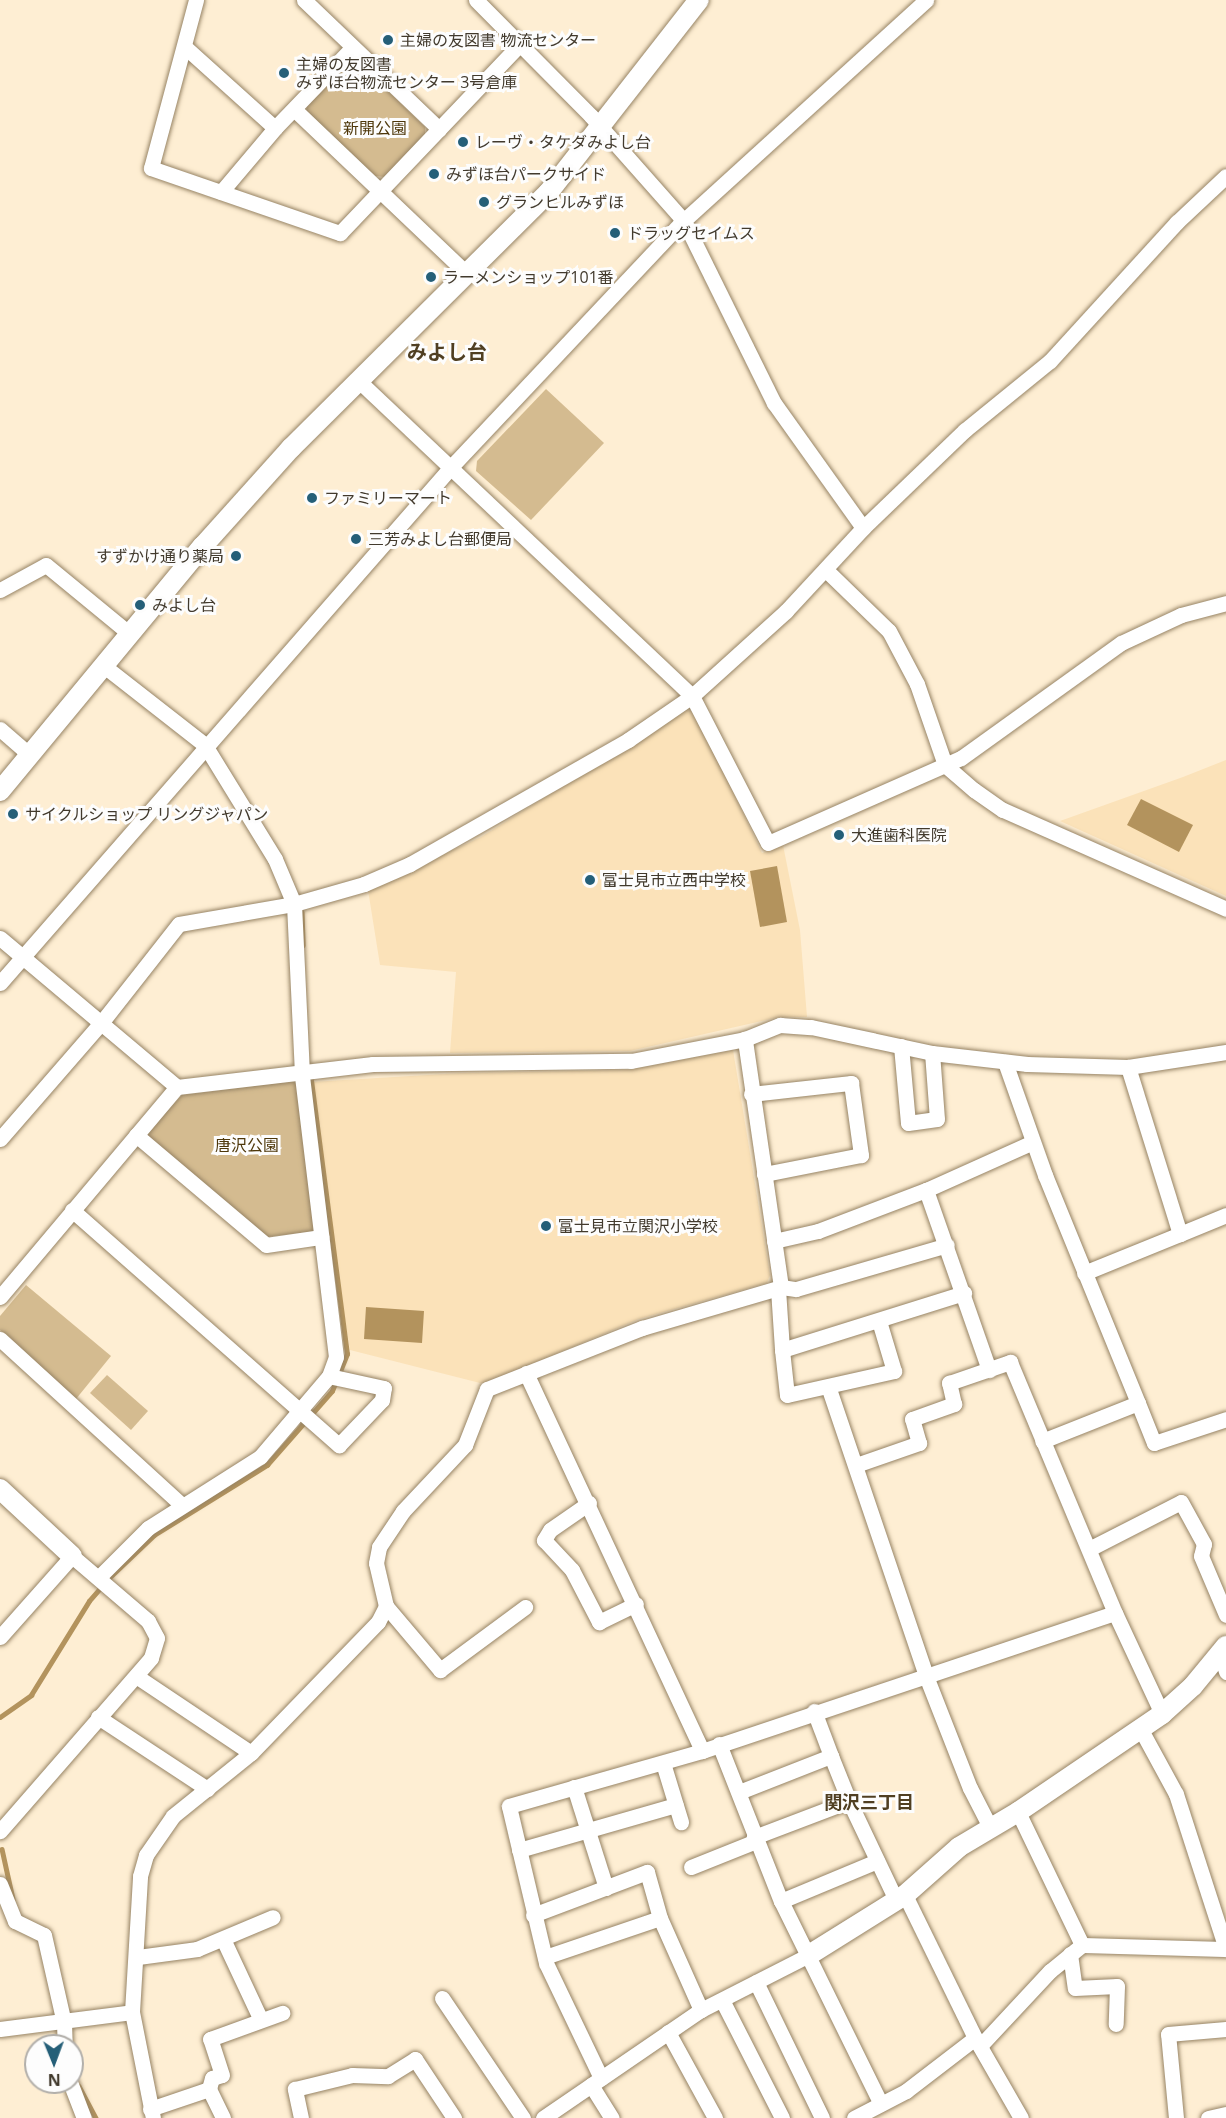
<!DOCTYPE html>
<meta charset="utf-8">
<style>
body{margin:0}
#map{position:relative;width:1226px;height:2118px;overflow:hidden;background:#feeed3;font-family:"Open Sans","Noto Sans JP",sans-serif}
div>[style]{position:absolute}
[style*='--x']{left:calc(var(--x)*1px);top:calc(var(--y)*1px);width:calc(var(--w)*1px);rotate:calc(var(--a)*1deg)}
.built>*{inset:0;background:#fbe2b9}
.green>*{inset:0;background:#d4bb90}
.water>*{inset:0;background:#b3935d}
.stream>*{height:4.5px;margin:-2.25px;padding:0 2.25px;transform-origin:2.25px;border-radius:2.25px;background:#b3935d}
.roads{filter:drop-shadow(0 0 2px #968364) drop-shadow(0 0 2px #968364)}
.minor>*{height:15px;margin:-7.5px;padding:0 7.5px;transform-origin:7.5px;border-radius:7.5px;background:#fff}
.tertiary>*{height:20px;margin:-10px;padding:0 10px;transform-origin:10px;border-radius:10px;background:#fff}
.dots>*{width:16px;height:16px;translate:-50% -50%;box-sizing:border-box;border:3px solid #fdfdfd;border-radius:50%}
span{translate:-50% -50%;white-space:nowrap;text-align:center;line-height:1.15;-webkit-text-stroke:6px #fdfdfd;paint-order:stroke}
.poi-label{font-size:16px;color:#423a2d}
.left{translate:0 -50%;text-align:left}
.right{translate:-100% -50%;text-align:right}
.park-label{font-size:16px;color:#4e370a}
.neighbourhood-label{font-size:18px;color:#503f22;font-weight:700}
.quarter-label{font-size:20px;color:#503f22;font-weight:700}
.north{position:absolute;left:24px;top:2034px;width:60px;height:60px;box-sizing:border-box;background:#fdfdfd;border:2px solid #b2afaa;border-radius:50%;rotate:179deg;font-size:16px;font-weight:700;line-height:24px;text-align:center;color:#423a2d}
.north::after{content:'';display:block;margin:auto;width:21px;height:27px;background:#255f78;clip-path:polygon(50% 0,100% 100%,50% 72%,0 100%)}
</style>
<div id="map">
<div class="built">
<div style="clip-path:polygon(686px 710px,695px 712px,762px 853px,783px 845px,800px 930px,807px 1017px,779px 1017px,630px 1051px,450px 1053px,456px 972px,380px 965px,368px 890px,481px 837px)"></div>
<div style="clip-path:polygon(1226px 760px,1226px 896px,1060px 821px,1183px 777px)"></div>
<div style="clip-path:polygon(733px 1050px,770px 1275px,767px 1283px,639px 1319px,484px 1384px,350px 1350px,307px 1087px,311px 1082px,461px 1073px,629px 1070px)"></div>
</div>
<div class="green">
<div style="clip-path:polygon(349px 60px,356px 60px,425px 127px,425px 134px,385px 177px,375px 176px,307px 112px,307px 105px)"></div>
<div style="clip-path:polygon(546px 389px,604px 443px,531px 520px,476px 471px,477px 461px)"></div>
<div style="clip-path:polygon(293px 1081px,299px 1086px,317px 1231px,266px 1237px,148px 1139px,147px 1132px,182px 1095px)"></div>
<div style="clip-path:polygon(26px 1285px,111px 1356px,76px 1399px,0 1330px,0 1316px)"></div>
<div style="clip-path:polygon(107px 1375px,148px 1411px,131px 1430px,90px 1393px)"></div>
</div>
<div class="water">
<div style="clip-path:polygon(1141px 799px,1193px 825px,1179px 852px,1127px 825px)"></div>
<div style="clip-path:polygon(777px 866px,787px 922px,760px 927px,750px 871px)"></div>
<div style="clip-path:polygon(366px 1307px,424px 1311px,422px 1343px,364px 1339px)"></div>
</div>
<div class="stream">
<div style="--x:302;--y:912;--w:33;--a:88"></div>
<div style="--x:0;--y:1717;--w:38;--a:-35"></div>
<div style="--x:31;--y:1695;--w:110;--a:-58.3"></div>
<div style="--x:89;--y:1601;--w:35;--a:-49"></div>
<div style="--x:112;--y:1575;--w:58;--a:-43.6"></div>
<div style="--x:154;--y:1535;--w:133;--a:-31.8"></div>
<div style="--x:267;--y:1465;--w:98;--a:-48.7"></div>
<div style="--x:332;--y:1391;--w:40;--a:-68"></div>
<div style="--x:347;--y:1354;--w:283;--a:-97.5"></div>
<div style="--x:2;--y:1849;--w:51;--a:77.6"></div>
<div style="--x:72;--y:2064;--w:15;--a:79"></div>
<div style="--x:79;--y:2086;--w:36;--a:62"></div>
</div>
<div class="roads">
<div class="minor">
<div style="--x:196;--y:0;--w:174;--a:105"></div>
<div style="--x:151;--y:168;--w:200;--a:19"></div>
<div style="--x:340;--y:233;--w:261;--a:-46.4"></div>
<div style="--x:304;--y:0;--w:187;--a:43.7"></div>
<div style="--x:476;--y:0;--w:163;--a:45.2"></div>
<div style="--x:591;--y:116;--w:140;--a:48.5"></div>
<div style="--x:684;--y:221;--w:203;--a:63.7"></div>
<div style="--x:774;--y:403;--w:153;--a:54.5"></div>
<div style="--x:185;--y:47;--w:121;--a:42"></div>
<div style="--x:295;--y:110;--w:238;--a:43.6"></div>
<div style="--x:221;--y:192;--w:84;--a:-49.8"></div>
<div style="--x:275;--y:128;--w:112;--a:-46.1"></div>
<div style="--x:360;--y:382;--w:457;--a:43.4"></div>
<div style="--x:692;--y:696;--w:165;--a:62.7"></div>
<div style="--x:768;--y:843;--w:211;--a:-23.8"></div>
<div style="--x:961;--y:758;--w:197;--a:-35.7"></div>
<div style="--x:1121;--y:643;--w:66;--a:-25"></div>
<div style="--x:1181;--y:615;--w:47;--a:-14.9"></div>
<div style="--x:827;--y:571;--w:86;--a:44.1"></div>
<div style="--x:889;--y:631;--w:60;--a:62.2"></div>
<div style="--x:917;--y:684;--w:86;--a:70.9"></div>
<div style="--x:945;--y:765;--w:38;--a:41"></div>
<div style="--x:974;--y:790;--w:35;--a:35"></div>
<div style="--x:1003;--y:810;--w:244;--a:23.9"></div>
<div style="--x:0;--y:590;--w:52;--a:-28.5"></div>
<div style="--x:46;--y:565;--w:109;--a:39.4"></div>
<div style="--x:0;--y:729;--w:38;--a:41"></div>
<div style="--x:0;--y:938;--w:231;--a:40.1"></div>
<div style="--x:0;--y:983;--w:685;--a:-48.85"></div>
<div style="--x:451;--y:467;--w:334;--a:-46.7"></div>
<div style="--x:680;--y:224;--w:333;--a:-42.3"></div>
<div style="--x:901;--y:1046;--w:77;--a:84.8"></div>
<div style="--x:908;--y:1123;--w:29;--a:-8"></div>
<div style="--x:937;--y:1119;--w:66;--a:-94.3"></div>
<div style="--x:1005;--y:1062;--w:120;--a:70.5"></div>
<div style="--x:1045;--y:1175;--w:246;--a:67.8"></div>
<div style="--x:1138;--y:1403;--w:103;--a:158.4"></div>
<div style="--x:751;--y:1094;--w:101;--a:-6.3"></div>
<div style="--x:851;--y:1083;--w:73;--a:82.1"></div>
<div style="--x:861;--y:1155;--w:99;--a:168.9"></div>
<div style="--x:136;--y:1135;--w:170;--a:40.2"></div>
<div style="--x:266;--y:1245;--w:56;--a:-8.3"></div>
<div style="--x:0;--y:1139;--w:154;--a:-49"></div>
<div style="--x:101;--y:1023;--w:126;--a:-51.8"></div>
<div style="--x:179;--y:924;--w:117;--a:-9.9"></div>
<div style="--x:294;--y:904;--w:73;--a:-15.9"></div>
<div style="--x:364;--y:884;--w:50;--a:-23.5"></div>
<div style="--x:410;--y:864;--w:251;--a:-29.6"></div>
<div style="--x:628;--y:740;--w:78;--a:-34.5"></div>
<div style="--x:692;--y:696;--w:127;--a:-42.1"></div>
<div style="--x:786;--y:611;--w:113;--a:-47.1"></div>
<div style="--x:863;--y:528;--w:141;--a:-43.9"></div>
<div style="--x:965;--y:430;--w:109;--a:-39.1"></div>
<div style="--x:1050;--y:361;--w:188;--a:-47.6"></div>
<div style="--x:1177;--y:222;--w:67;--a:-43.2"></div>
<div style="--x:926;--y:1190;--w:117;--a:-24.2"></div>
<div style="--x:72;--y:1210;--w:356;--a:41.4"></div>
<div style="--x:339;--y:1445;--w:62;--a:-46.3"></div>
<div style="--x:382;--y:1400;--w:12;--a:-81"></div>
<div style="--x:384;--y:1388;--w:56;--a:-167.7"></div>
<div style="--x:1180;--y:1234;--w:50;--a:-22.4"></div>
<div style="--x:774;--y:1241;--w:45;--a:-12.8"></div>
<div style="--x:818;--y:1231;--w:116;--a:-20.8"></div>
<div style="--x:926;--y:1190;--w:191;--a:70.7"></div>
<div style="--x:1084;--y:1273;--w:104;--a:-22.1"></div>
<div style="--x:1180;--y:1234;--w:175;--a:-107.3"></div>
<div style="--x:781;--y:1287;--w:15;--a:8"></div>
<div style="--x:796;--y:1289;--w:157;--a:-16.2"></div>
<div style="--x:778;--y:1289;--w:61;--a:86.2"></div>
<div style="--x:782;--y:1350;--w:191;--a:-17.4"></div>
<div style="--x:0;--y:1297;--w:275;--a:-49.9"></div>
<div style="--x:177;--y:1087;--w:197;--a:-6.7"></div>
<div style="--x:373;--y:1064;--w:258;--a:-0.7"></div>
<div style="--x:631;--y:1061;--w:116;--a:-10.9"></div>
<div style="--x:745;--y:1039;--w:38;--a:-22"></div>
<div style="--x:780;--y:1025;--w:31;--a:4"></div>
<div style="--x:811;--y:1027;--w:124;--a:12.1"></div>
<div style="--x:932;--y:1053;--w:96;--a:6.6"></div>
<div style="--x:1027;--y:1064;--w:101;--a:1.7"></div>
<div style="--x:1128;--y:1067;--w:99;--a:-8.7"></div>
<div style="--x:0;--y:1339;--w:245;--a:42.4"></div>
<div style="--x:782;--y:1350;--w:45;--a:83.7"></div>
<div style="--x:787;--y:1395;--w:110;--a:-12.6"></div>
<div style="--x:894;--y:1371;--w:52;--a:-106.7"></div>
<div style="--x:526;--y:1373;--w:417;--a:65"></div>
<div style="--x:829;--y:1389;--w:303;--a:71.3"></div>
<div style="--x:926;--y:1676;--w:120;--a:68.6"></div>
<div style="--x:970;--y:1788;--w:46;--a:62.9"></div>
<div style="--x:1138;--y:1403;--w:43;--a:68.2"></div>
<div style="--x:1154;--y:1443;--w:76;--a:-18.4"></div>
<div style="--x:856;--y:1465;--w:67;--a:-19.2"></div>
<div style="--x:919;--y:1443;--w:25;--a:-106"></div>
<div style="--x:912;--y:1419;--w:45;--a:-19.7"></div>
<div style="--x:954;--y:1404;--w:22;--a:-103"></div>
<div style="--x:949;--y:1383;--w:65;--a:-19"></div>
<div style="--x:1010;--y:1362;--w:272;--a:67.3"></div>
<div style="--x:1115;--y:1613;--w:111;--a:65"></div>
<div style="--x:589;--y:1503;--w:47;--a:145.3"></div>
<div style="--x:550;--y:1530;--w:12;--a:121"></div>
<div style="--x:544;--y:1540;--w:41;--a:47"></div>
<div style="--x:572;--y:1570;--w:59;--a:62.6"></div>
<div style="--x:599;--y:1622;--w:41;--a:-25.9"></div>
<div style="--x:1089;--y:1549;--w:103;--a:-27.1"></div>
<div style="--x:1181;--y:1502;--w:48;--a:61.3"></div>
<div style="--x:1204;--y:1544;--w:12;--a:104"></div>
<div style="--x:1201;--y:1556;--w:64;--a:67"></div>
<div style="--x:99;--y:1577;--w:69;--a:-45"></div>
<div style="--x:148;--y:1528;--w:133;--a:-32.4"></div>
<div style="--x:260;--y:1457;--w:106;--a:-49.6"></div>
<div style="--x:329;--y:1376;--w:20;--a:-70"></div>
<div style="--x:336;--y:1357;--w:285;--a:-96.9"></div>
<div style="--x:302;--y:1074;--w:170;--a:-92.7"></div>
<div style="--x:294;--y:904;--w:49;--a:-112.9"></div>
<div style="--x:275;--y:859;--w:134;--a:-121.6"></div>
<div style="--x:205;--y:745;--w:128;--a:-142"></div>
<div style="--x:386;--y:1606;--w:84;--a:49.8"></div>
<div style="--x:440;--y:1670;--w:106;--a:-36.5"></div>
<div style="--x:0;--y:1637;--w:108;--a:-48.4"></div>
<div style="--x:72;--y:1556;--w:100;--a:40.5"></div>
<div style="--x:148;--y:1621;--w:19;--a:62"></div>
<div style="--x:157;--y:1638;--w:21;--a:107"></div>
<div style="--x:151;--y:1658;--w:230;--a:131.1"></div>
<div style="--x:1220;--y:1653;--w:20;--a:72"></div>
<div style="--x:136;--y:1676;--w:138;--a:33.8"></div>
<div style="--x:814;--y:1711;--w:48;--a:69.3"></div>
<div style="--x:98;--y:1717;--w:131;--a:33.4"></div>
<div style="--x:1140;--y:1728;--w:75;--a:61.4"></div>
<div style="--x:1176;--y:1794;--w:163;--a:72.1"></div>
<div style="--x:719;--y:1744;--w:169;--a:68.5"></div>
<div style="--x:781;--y:1901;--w:226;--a:63.8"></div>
<div style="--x:663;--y:1763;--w:62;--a:73"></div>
<div style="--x:574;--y:1787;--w:106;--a:72.4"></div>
<div style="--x:739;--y:1792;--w:99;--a:-21.4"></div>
<div style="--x:831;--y:1756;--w:48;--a:68.2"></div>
<div style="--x:849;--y:1801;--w:102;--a:159.2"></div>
<div style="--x:849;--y:1801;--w:110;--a:64.6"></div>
<div style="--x:1018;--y:1812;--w:148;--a:64.3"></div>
<div style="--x:519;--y:1850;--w:163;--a:-16"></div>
<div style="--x:691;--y:1867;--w:70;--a:-21.8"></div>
<div style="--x:0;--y:1884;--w:40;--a:68"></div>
<div style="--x:15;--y:1921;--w:32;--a:26"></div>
<div style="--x:44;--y:1935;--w:90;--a:77.2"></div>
<div style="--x:64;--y:2023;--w:23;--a:88"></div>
<div style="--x:905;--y:1895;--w:159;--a:63.9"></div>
<div style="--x:975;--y:2038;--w:92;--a:60.1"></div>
<div style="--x:781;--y:1901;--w:104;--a:-22.6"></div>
<div style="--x:533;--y:1915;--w:122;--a:-20.7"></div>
<div style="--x:647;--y:1872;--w:48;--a:74.2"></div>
<div style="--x:660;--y:1918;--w:101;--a:66"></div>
<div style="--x:223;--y:1939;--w:89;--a:64.9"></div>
<div style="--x:1070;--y:1954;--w:34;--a:82"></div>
<div style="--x:1075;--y:1988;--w:42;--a:-2.7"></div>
<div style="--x:1117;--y:1986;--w:38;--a:92"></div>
<div style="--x:138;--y:1957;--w:60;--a:-7.7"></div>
<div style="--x:197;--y:1949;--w:82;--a:-22.8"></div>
<div style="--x:545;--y:1957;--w:121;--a:-18.7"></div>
<div style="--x:756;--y:1982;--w:151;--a:64.1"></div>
<div style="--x:442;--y:1998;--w:145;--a:56"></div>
<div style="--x:722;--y:2000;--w:132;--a:63"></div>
<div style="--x:0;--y:2029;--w:133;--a:-7.3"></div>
<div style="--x:668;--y:2032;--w:98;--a:61.3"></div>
<div style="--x:980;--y:2046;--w:103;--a:-47"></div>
<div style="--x:1050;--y:1971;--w:41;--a:-39.1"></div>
<div style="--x:1082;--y:1945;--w:143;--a:1.6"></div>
<div style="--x:601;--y:2078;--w:127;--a:-115.6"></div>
<div style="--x:546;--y:1963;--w:161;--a:-103.3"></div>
<div style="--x:509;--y:1806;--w:201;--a:-15.9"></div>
<div style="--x:702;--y:1751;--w:435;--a:-18.5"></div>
<div style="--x:70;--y:2082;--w:39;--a:69"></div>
<div style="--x:591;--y:2085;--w:39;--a:58"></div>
<div style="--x:209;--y:2089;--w:11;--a:-75"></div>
<div style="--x:212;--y:2078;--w:10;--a:-17"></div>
<div style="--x:222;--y:2075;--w:38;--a:-108"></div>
<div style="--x:210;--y:2039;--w:77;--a:-19.9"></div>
<div style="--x:150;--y:2109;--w:62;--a:-18.7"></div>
<div style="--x:209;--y:2089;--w:32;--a:64"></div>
<div style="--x:153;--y:2118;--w:108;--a:-101.2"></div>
<div style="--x:132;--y:2012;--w:136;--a:-86.6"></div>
<div style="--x:140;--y:1876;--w:22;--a:-74"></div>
<div style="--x:146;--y:1855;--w:47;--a:-55.3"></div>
<div style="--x:173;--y:1816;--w:100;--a:-38.9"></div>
<div style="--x:251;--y:1753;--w:182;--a:-45.9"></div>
<div style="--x:378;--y:1622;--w:18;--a:-63"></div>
<div style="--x:386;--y:1606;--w:44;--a:-103.1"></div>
<div style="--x:376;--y:1563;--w:16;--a:-79"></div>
<div style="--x:379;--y:1547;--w:43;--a:-56.3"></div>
<div style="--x:403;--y:1511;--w:91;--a:-46.8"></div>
<div style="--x:465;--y:1445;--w:60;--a:-68.6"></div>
<div style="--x:487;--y:1389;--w:167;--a:-21.5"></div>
<div style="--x:642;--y:1328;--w:145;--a:-16.4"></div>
<div style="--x:781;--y:1287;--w:251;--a:-98.3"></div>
<div style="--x:301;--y:2118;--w:30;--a:-102"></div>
<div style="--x:295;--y:2089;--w:59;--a:-13.8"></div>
<div style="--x:352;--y:2075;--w:36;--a:2"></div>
<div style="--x:388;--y:2076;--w:32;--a:-32"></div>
<div style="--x:415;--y:2059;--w:71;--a:56.5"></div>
<div style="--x:543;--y:2118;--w:191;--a:-34.4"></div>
<div style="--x:701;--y:2010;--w:121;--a:-27"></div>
<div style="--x:854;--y:2118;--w:59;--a:-27.4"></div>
<div style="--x:906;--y:2091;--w:87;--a:-37.5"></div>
<div style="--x:1176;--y:2118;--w:84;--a:-95.4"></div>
<div style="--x:1168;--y:2034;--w:58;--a:-4.9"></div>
<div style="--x:1208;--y:2118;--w:18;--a:-13"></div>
</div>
<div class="tertiary">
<div style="--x:0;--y:791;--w:318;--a:-50.4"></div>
<div style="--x:203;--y:546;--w:132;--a:-48.1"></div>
<div style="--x:291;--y:448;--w:362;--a:-44.8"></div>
<div style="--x:548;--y:193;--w:245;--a:-52"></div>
<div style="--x:0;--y:1489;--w:98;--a:42.9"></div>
<div style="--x:809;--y:1955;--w:113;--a:-32"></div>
<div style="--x:905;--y:1895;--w:72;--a:-41.6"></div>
<div style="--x:959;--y:1847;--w:69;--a:-30.7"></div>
<div style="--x:1018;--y:1812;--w:174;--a:-34.2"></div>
<div style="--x:1162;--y:1714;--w:42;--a:-42.1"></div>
<div style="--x:1193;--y:1686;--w:52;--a:-50.5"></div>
</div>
</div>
<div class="dots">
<div style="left:388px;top:40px;background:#255f78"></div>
<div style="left:284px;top:73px;background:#255f78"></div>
<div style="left:463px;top:142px;background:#255f78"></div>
<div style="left:434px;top:174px;background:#255f78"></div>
<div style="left:484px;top:202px;background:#255f78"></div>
<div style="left:615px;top:233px;background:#255f78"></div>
<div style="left:431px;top:277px;background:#255f78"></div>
<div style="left:312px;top:498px;background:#255f78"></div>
<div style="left:356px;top:539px;background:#255f78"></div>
<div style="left:236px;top:556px;background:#255f78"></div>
<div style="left:140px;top:605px;background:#255f78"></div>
<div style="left:13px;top:814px;background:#255f78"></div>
<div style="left:839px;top:835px;background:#255f78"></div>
<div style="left:590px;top:880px;background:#255f78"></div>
<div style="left:546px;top:1226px;background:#255f78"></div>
</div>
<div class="poi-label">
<span class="left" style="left:400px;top:40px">主婦の友図書 物流センター</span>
<span class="left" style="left:296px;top:73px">主婦の友図書<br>みずほ台物流センター 3号倉庫</span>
<span class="left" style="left:475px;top:142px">レーヴ・タケダみよし台</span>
<span class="left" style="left:446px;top:174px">みずほ台パークサイド</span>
<span class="left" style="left:496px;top:202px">グランヒルみずほ</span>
<span class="left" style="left:627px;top:233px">ドラッグセイムス</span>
<span class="left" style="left:443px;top:277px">ラーメンショップ101番</span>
<span class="left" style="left:324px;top:498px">ファミリーマート</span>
<span class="left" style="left:368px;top:539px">三芳みよし台郵便局</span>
<span class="right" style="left:224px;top:556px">すずかけ通り薬局</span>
<span class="left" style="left:152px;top:605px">みよし台</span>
<span class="left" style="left:25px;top:814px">サイクルショップ リングジャパン</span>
<span class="left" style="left:851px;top:835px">大進歯科医院</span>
<span class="left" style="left:602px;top:880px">富士見市立西中学校</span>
<span class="left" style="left:558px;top:1226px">富士見市立関沢小学校</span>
</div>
<div class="park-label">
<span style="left:375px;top:128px">新開公園</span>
<span style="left:247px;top:1145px">唐沢公園</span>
</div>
<div class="neighbourhood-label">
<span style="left:869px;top:1802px">関沢三丁目</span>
</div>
<div class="quarter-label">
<span style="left:447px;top:351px">みよし台</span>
</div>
<div class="north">N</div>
</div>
